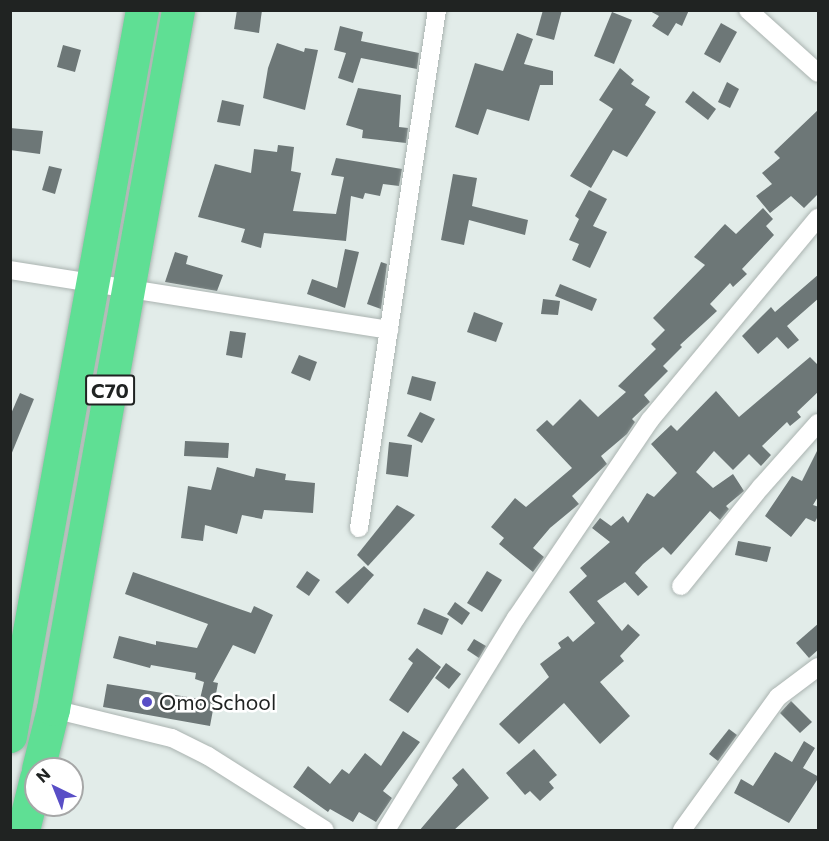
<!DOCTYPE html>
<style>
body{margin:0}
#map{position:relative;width:829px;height:841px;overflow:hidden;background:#e2ece9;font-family:Commissioner,sans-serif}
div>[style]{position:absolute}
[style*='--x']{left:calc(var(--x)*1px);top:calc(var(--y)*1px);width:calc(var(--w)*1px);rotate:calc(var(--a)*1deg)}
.building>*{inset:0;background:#6d7777}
.roads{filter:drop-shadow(0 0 2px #aab3b0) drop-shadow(0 0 2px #aab3b0)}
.street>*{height:18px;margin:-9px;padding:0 9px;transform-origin:9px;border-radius:9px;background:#fff}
.highway>*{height:33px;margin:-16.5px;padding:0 16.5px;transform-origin:16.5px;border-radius:16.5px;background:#5fdf94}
.dots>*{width:16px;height:16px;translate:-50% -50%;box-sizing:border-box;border:3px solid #fff;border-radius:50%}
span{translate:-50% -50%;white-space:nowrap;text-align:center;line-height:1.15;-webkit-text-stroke:5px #fff;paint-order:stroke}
.shield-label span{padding:2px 4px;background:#fff;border:2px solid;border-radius:4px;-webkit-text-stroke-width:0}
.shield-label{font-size:20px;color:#202322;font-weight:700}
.poi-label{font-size:21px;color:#202322}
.left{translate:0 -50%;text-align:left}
.frame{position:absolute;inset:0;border:12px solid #202322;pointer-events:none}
.north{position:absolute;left:24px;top:757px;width:60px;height:60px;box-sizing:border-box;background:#fff;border:2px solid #a6a7a7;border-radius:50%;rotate:317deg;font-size:16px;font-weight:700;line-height:24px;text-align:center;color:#202322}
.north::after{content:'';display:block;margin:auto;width:21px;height:27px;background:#594ec6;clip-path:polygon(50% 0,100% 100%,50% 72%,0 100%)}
</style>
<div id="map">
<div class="building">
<div style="clip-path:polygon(237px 10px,262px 10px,259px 33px,234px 29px)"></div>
<div style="clip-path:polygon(543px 10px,562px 10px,554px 40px,536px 35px)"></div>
<div style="clip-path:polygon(648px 10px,689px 10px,682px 26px,676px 23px,668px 36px,652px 26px,659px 16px)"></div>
<div style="clip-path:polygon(612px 12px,632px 20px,614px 64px,594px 56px)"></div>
<div style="clip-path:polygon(721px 23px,737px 32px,720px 63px,704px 54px)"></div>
<div style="clip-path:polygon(340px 26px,363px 32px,361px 41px,419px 53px,417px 69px,361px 58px,353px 83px,338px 78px,346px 53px,334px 50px)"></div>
<div style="clip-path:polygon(517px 33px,533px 39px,524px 64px,553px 71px,553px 85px,540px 85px,529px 121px,487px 109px,478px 135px,455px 127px,475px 63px,503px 71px)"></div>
<div style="clip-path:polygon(277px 43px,304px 52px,305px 48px,318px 50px,305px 110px,263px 98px,268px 68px)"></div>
<div style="clip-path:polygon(63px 45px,81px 50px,75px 72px,57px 67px)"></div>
<div style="clip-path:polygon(620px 68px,634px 80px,631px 84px,650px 97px,645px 105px,656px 112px,627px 157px,613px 150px,591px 188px,570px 176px,613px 109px,599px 100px)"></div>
<div style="clip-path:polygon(727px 82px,739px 89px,730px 108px,718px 102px)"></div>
<div style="clip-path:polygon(358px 88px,401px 95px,399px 127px,408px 128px,406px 143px,362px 138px,363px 130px,346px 125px)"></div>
<div style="clip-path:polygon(693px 91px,716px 109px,708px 120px,685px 102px)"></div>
<div style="clip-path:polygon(222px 100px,244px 105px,240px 126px,217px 122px)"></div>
<div style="clip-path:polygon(819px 109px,819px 193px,804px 208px,791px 196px,770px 213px,756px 196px,772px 184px,762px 173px,780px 158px,774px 152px)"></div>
<div style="clip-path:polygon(10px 128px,43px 131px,40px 154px,10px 150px)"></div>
<div style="clip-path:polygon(278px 145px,294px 147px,291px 171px,301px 173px,293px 211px,336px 214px,344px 177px,331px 175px,336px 158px,402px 169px,399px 186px,383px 184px,380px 196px,365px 193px,363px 199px,351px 196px,346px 241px,264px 233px,261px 248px,241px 242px,245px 229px,198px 217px,215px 164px,251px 173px,254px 149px,277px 152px)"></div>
<div style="clip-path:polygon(49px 166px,62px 169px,55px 194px,42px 190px)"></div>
<div style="clip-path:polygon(453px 174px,477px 178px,472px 206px,528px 220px,525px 235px,469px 220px,464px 245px,441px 240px)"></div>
<div style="clip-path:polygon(589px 190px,607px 199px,593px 226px,607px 232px,590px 268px,572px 260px,579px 244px,569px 240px,579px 219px,575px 216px)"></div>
<div style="clip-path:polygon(763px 208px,773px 219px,766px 226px,774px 235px,742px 269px,747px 274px,733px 287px,730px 283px,710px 304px,717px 311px,680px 345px,682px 347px,663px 366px,668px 371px,644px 395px,650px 402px,632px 419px,635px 422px,627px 434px,601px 456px,607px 464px,572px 496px,579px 504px,550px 528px,533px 548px,544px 557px,533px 572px,499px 544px,504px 538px,491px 527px,515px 498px,526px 507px,572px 468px,536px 430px,547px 420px,553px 426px,580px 399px,598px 417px,626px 392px,618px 386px,656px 349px,651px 344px,665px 330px,653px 318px,705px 265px,694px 257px,725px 224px,736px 234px)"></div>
<div style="clip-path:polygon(345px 249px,359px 252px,345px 308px,307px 294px,312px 279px,337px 288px)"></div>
<div style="clip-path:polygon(175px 252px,188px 256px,186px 264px,223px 275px,217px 291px,165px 282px)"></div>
<div style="clip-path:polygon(381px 262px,387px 264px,381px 309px,367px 304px)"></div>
<div style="clip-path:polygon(819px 274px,819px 298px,787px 326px,799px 340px,788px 349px,777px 337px,758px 354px,742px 336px,771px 307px,775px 312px)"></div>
<div style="clip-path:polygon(560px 284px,597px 299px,592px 311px,555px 296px)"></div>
<div style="clip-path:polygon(543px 299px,560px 301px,558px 315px,541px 314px)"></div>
<div style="clip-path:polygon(474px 312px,503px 323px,496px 342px,467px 332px)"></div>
<div style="clip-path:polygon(230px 331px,246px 333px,242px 358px,226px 355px)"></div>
<div style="clip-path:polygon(299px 355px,317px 362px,310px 381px,291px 373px)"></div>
<div style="clip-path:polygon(810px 357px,819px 366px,819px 391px,797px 412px,801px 417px,790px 426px,787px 422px,762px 446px,771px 455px,761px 466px,749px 454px,733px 470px,714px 451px,696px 472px,713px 488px,733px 474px,744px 491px,726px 506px,729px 509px,720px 520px,710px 511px,671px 555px,663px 547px,643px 564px,635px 573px,648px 587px,638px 596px,625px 582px,597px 601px,622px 631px,628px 624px,640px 635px,620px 656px,624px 661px,600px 682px,630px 716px,600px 744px,564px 703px,519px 744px,499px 724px,549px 677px,540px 664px,561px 648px,558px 643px,568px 636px,573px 642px,595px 623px,569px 592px,587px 576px,580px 568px,610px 542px,592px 528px,600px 518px,611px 526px,623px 516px,628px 523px,647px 493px,654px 497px,677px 473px,651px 444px,671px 425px,677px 431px,716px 391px,739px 417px)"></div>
<div style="clip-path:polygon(412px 376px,436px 382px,431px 401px,407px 394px)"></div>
<div style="clip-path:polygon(20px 393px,34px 399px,11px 455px,10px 416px)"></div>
<div style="clip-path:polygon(420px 412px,435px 419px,422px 443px,407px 436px)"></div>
<div style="clip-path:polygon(185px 441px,229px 443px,228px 458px,184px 456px)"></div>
<div style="clip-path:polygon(389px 442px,412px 445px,408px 477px,386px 474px)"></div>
<div style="clip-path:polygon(819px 447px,819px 495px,813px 505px,819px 507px,819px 514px,815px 522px,806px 518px,791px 537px,765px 516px,792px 476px,802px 481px)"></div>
<div style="clip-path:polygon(217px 467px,254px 477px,256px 468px,286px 474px,285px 480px,315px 483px,313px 513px,264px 510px,262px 519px,242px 515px,237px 534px,205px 525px,203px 541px,181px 538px,188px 486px,211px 490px)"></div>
<div style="clip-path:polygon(397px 505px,415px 515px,368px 566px,357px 555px)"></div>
<div style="clip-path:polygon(738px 541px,771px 547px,767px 562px,735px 555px)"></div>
<div style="clip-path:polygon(364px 566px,374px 575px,348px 604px,335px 592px)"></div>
<div style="clip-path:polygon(307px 571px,320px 580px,309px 596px,296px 587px)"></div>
<div style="clip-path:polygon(487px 571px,502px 580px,482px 612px,467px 603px)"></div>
<div style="clip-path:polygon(133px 572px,251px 613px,254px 606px,273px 615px,255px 654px,233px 645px,213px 682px,218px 683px,210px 726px,103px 707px,107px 684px,200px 699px,204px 682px,195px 679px,196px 673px,151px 665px,150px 668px,113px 658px,119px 636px,156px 645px,156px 641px,197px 648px,208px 624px,125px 594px)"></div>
<div style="clip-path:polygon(455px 602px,470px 613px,462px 625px,447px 614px)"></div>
<div style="clip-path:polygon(424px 608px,449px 619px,442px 635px,417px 624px)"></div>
<div style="clip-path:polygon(819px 623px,819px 649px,809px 658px,796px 643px)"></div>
<div style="clip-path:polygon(474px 639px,486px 646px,479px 658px,467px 650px)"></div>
<div style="clip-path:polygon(417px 648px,441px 667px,408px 713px,389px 700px,413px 663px,408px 659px)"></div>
<div style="clip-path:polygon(446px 663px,461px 674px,449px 689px,435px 678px)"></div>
<div style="clip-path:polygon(791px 701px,812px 722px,800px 733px,780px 713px)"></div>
<div style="clip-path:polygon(729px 729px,737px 735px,718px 761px,709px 754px)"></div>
<div style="clip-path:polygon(403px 731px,420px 742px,383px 791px,392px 798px,376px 822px,359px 812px,353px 822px,330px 809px,328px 812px,293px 787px,308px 766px,330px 784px,342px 769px,349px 774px,365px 753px,381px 766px)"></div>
<div style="clip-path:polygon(804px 741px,815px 748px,803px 768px,819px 777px,789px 823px,734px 793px,741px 779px,753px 786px,775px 752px,792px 762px)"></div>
<div style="clip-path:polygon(534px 749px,557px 775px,549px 782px,554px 788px,540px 801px,530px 791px,525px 795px,506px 773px)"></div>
<div style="clip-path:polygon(463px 768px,489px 798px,453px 831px,419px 831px,458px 785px,452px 778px)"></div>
</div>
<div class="roads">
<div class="street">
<div style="--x:748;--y:10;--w:94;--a:42"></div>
<div style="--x:10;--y:270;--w:384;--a:9"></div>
<div style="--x:359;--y:528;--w:524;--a:-81.44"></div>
<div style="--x:681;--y:586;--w:127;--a:-51.1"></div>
<div style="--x:761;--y:487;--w:86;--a:-48.3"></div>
<div style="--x:53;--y:709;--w:122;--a:13.7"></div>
<div style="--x:172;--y:738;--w:40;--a:26.6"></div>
<div style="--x:208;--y:756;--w:138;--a:32.3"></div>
<div style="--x:386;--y:830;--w:249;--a:-58.5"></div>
<div style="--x:516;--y:618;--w:239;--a:-55.9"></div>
<div style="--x:650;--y:420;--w:263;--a:-50.3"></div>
<div style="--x:682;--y:830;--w:164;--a:-54.2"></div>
<div style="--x:778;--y:697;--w:50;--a:-36.9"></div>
</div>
<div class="highway">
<div style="--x:10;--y:736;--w:738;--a:-79.7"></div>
<div style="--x:38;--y:769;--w:62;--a:-76"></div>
<div style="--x:53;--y:709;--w:710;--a:-79.86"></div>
<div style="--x:23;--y:830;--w:54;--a:-76"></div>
</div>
</div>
<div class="dots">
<div style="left:147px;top:702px;background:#594ec6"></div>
</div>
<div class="shield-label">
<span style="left:110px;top:390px">C70</span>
</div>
<div class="poi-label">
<span class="left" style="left:159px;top:702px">Omo School</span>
</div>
<div class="frame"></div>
<div class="north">N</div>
</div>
